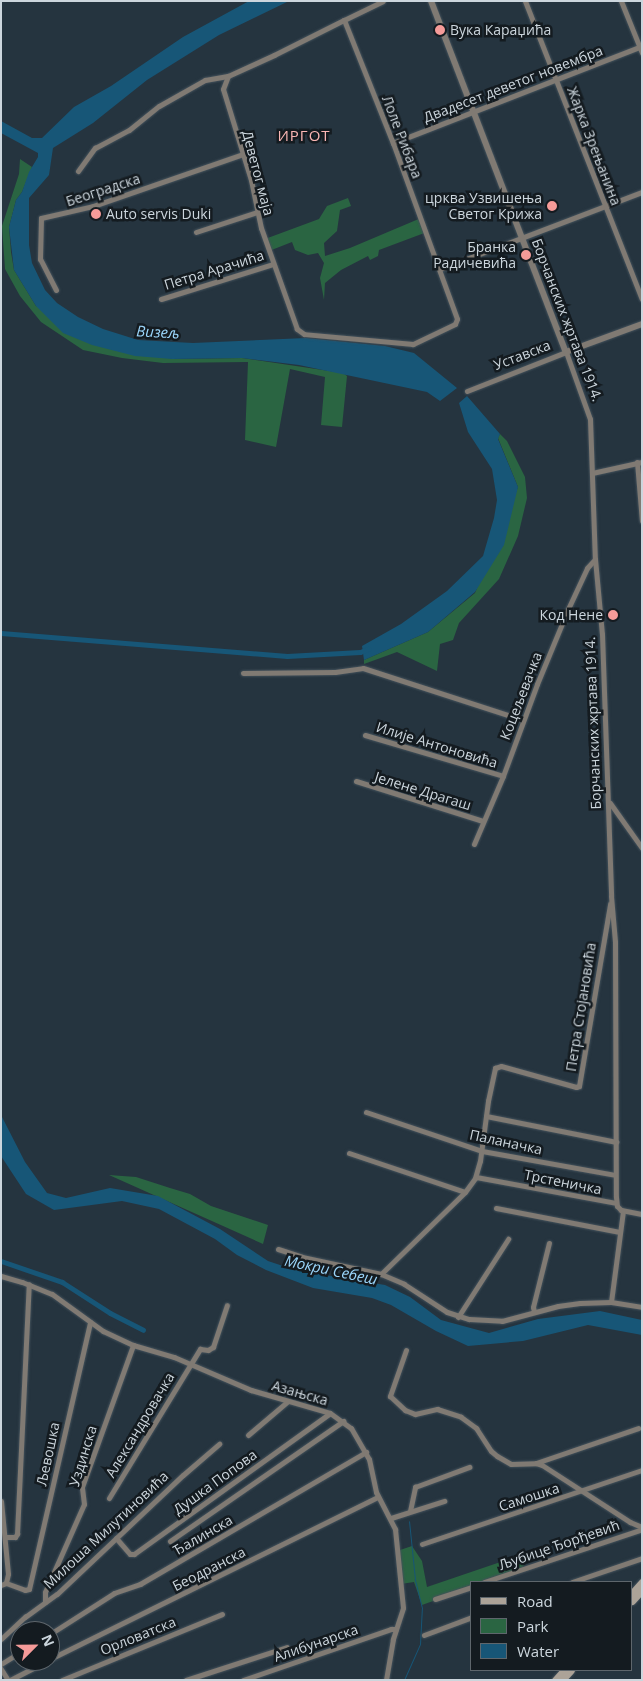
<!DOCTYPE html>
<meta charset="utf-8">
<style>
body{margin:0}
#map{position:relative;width:643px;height:1681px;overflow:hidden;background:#25343f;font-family:"Open Sans",sans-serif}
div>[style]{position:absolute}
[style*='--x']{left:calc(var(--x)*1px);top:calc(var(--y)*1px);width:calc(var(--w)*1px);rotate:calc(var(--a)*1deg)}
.green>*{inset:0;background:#2a6542}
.water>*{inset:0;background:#175677}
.stream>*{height:1px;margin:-0.5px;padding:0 0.5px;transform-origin:0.5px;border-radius:0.5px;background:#175677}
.canal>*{height:5px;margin:-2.5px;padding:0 2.5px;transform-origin:2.5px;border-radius:2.5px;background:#175677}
.roads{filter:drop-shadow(0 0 1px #43515b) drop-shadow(0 0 1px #43515b)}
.minor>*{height:5px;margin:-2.5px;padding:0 2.5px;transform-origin:2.5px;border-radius:2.5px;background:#807a73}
.tertiary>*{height:6px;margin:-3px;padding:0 3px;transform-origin:3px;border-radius:3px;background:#807a73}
.secondary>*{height:7px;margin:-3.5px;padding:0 3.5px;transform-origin:3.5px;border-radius:3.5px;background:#aca398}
.dots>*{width:14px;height:14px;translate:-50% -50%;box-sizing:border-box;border:2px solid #141b20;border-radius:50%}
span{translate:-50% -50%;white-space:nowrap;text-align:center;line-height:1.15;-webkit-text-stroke:5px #141b20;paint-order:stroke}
.poi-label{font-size:14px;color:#ccd6dd}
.left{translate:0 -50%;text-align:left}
.right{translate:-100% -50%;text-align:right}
.street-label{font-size:14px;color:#ccd6dd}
.neighbourhood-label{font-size:15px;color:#fab6b4;letter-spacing:1px}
.water-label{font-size:15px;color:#9ad5fa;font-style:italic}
.frame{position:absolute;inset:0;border:2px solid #ccd6dd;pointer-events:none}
.legend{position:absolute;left:470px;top:1581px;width:162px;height:90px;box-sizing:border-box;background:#141b20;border:1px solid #5e666c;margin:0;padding:6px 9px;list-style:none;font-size:15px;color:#ccd6dd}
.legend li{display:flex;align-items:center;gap:10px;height:25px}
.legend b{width:25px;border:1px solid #5e666c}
.north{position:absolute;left:10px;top:1621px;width:50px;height:50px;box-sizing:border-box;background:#141b20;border:1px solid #5e666c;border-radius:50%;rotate:67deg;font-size:14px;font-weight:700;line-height:20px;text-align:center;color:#ccd6dd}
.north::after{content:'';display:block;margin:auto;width:18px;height:22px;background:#f59b99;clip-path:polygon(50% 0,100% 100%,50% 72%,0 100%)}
</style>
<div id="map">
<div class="green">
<div style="clip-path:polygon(20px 159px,32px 167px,22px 192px,16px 200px,9px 227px,11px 252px,14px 270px,36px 306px,172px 359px,242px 358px,343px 373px,347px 376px,342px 427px,321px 425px,325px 377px,290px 369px,276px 447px,245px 440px,248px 362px,163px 363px,122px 358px,83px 350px,41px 322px,20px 296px,5px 269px,2px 226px,19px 174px)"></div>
<div style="clip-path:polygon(348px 198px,351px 206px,340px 210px,337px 231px,324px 243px,325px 256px,350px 248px,421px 218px,427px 232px,379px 250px,378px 256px,370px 260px,368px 256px,341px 270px,325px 283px,324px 300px,320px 278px,324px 263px,318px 253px,308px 255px,295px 250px,292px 242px,269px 251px,265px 239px,319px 219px,327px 206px)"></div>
<div style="clip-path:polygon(500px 434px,507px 441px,525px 477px,527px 498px,518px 536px,499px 579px,459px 623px,453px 640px,440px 644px,437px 671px,397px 652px,364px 664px,364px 660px,428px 632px,475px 593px,518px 487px,498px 438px)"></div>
<div style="clip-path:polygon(109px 1175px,136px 1177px,170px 1188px,190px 1194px,211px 1206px,268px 1225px,263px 1244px)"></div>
<div style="clip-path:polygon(412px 1546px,422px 1561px,427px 1587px,533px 1551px,521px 1570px,484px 1582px,472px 1582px,472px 1587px,422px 1605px,414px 1582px,401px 1584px,397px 1551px)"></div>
</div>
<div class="water">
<div style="clip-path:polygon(249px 1px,289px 1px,219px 35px,147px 80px,93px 123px,53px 148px,49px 175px,29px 198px,29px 245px,32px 263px,45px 290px,57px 303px,78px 317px,103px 329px,138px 340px,193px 343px,306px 338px,385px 346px,414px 353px,457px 388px,440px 401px,427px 392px,299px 365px,242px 358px,172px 359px,135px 356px,92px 345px,63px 333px,36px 306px,14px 270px,9px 227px,16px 200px,22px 192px,29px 172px,38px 157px,38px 153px,1px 133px,1px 121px,32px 138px,42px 138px,74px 107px,111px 86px,183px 37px)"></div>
<div style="clip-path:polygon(467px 396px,500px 434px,498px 439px,518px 487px,504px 545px,475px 592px,428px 632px,364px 660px,362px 646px,401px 624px,447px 591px,483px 556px,494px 518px,497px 500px,492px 469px,468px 432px,459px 403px)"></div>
<div style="clip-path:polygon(1px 1115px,25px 1162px,47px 1193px,66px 1198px,110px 1188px,158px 1196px,220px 1229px,268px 1261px,295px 1270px,385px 1285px,410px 1297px,441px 1320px,489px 1333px,538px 1319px,600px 1311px,642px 1320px,642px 1335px,588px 1325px,523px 1341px,468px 1346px,436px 1331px,391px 1305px,372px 1298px,313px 1288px,266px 1270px,237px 1255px,215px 1239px,159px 1209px,122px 1201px,54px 1210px,26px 1194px,1px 1156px)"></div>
</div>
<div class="stream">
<div style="--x:404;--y:1680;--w:39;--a:-66"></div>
<div style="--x:420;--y:1644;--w:36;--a:-87"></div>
<div style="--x:422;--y:1608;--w:30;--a:-104"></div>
<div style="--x:415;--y:1579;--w:58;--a:-95.9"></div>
</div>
<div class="canal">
<div style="--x:1;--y:633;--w:287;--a:4.6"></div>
<div style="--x:287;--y:656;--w:73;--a:-3.1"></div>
<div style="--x:360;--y:652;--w:9;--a:-21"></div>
<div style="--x:1;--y:1261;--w:65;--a:19"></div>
<div style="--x:62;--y:1282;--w:57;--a:32.9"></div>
<div style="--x:110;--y:1313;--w:37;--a:27"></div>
</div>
<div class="roads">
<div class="minor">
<div style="--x:525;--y:1;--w:320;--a:68.6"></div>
<div style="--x:621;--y:1;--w:56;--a:68"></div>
<div style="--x:344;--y:20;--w:132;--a:68.3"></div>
<div style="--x:393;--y:143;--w:187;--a:70"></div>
<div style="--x:457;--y:319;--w:5;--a:112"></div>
<div style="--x:455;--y:324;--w:47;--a:154.5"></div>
<div style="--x:413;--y:344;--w:109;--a:-174.8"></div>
<div style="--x:304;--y:334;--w:9;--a:-144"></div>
<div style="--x:297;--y:329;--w:107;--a:-109.6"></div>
<div style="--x:261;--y:228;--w:49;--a:-101.8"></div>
<div style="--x:251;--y:180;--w:95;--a:-107.1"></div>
<div style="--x:223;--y:89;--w:14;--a:-69"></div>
<div style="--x:228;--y:76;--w:51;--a:-24.5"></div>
<div style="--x:274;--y:55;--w:78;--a:-26.6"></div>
<div style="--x:344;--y:20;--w:43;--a:-26"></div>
<div style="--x:393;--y:143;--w:267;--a:-21.3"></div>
<div style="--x:78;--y:171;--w:29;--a:-54"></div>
<div style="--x:95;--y:148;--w:38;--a:-28"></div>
<div style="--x:129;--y:130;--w:38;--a:-39"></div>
<div style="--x:159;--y:106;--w:53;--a:-29.5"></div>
<div style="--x:205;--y:80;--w:23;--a:-10"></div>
<div style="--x:196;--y:232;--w:64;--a:-18.2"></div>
<div style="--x:440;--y:269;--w:216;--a:-20.9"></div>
<div style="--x:56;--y:290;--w:35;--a:-117"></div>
<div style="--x:40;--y:259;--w:41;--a:-88.6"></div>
<div style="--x:41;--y:218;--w:53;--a:-13"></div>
<div style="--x:93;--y:206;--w:159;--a:-19.1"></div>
<div style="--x:161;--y:299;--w:117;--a:-17.4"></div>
<div style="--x:467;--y:391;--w:106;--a:-21.5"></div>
<div style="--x:566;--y:352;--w:71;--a:70.3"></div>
<div style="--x:590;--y:419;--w:140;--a:88"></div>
<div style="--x:595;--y:559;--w:75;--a:84.7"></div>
<div style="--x:602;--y:634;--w:262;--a:88"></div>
<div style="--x:611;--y:896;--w:46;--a:85"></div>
<div style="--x:615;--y:942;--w:255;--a:89.8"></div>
<div style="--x:616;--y:1197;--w:9;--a:84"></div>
<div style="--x:617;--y:1206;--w:6;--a:45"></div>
<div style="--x:621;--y:1210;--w:21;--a:11"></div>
<div style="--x:637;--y:462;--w:59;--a:85.2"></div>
<div style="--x:592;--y:473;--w:51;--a:-12.4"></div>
<div style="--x:243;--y:673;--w:92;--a:-0.6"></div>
<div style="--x:335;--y:672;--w:28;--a:-8"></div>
<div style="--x:363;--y:668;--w:168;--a:18"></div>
<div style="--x:365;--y:735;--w:144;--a:16.5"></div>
<div style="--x:356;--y:781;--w:133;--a:17.5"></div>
<div style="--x:610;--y:803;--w:55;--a:54.6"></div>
<div style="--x:474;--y:844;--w:74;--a:-66.9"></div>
<div style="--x:503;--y:776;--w:98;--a:-69.7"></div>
<div style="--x:537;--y:684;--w:81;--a:-67.5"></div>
<div style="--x:568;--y:609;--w:45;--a:-65.1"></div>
<div style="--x:587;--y:568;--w:12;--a:-48"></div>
<div style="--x:366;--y:1112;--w:122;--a:18.6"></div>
<div style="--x:482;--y:1151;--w:135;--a:10.2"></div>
<div style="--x:486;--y:1116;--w:133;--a:11.3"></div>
<div style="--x:349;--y:1153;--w:122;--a:18.6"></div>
<div style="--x:476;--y:1177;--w:142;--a:10.5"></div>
<div style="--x:496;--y:1208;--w:126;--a:11"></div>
<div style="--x:278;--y:1249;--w:25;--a:18"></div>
<div style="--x:302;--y:1257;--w:81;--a:12.1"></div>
<div style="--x:381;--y:1274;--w:25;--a:23"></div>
<div style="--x:404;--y:1284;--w:51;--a:33.1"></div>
<div style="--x:447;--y:1312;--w:23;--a:18"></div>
<div style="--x:469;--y:1319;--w:33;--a:3"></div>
<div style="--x:502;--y:1321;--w:58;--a:-15"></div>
<div style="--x:558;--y:1306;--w:22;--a:-8"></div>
<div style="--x:580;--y:1303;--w:31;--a:-2"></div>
<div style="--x:611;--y:1302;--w:31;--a:9"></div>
<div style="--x:381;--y:1274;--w:117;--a:-44.3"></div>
<div style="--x:465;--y:1192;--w:17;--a:-54"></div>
<div style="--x:475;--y:1178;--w:18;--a:-74"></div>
<div style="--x:480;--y:1161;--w:61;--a:-82.4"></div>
<div style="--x:488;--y:1101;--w:34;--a:-78"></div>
<div style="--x:495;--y:1068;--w:6;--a:-18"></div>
<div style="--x:501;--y:1066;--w:78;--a:15.6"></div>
<div style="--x:576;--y:1087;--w:3;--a:-18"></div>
<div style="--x:579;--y:1086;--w:185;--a:-80.3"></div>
<div style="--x:1;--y:1276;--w:22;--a:16"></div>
<div style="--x:22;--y:1282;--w:32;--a:22"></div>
<div style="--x:52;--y:1294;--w:63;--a:36"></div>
<div style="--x:103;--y:1331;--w:33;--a:25"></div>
<div style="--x:133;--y:1345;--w:43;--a:16.3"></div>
<div style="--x:174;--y:1357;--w:84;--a:23.2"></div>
<div style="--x:251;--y:1390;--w:82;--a:16.2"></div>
<div style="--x:330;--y:1413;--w:26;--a:36"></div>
<div style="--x:351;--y:1428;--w:36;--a:60"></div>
<div style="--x:369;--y:1459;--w:34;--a:78"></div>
<div style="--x:376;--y:1492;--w:42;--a:62.8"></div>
<div style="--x:395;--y:1529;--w:79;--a:84.2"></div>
<div style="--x:403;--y:1608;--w:33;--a:108"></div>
<div style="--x:393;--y:1639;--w:42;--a:99.7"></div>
<div style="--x:611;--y:1302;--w:92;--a:-82.5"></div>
<div style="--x:534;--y:1312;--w:5;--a:-101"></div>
<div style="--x:533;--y:1307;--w:66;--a:-76"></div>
<div style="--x:458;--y:1317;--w:93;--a:-57.3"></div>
<div style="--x:406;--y:1350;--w:49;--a:109.2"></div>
<div style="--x:390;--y:1396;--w:21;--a:43"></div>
<div style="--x:405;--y:1410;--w:11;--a:22"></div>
<div style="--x:415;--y:1414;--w:23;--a:-13"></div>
<div style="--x:437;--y:1409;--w:25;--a:18"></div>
<div style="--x:461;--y:1417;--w:19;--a:36"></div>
<div style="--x:476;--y:1428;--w:27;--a:57"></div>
<div style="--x:491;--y:1451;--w:8;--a:40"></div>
<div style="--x:497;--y:1456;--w:16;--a:30"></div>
<div style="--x:511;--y:1464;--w:25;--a:-2"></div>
<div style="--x:536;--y:1463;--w:6;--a:18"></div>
<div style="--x:542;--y:1465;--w:105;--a:32.9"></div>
<div style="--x:630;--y:1522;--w:13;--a:23"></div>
<div style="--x:248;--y:1435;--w:52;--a:-40.4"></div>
<div style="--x:536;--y:1463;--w:108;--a:-18.9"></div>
<div style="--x:109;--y:1498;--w:175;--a:-58.6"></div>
<div style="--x:200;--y:1349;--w:8;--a:7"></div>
<div style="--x:208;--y:1350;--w:6;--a:-31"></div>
<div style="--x:213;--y:1347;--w:44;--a:-71.6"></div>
<div style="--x:1;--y:1501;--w:73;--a:84.5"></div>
<div style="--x:8;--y:1574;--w:9;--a:103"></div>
<div style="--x:410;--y:1511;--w:25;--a:-78"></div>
<div style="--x:415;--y:1487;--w:58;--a:-20.3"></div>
<div style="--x:391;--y:1518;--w:56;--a:-17.8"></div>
<div style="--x:5;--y:1537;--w:10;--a:0"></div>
<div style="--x:15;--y:1537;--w:4;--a:-56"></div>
<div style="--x:17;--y:1534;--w:250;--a:-87.3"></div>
<div style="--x:116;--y:1538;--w:21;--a:49"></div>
<div style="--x:130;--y:1554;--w:4;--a:0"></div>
<div style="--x:134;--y:1554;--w:241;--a:-35.7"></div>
<div style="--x:170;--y:1541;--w:211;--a:-34.7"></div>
<div style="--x:422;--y:1544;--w:232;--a:-18.6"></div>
<div style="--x:484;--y:1582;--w:167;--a:-18.5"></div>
<div style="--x:572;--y:1582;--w:74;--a:-18.9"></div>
<div style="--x:1;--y:1585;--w:5;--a:-22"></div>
<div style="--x:6;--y:1583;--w:20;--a:20"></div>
<div style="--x:25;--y:1590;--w:4;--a:-14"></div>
<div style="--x:29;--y:1589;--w:274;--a:-77.1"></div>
<div style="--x:435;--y:1599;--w:39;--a:-18"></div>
<div style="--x:45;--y:1602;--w:10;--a:-90"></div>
<div style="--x:45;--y:1592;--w:96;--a:-66.1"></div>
<div style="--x:84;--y:1504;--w:17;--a:-97"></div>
<div style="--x:82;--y:1487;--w:151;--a:-70.2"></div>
<div style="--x:50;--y:1634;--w:76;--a:-32.6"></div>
<div style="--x:114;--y:1593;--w:28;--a:-19"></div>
<div style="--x:140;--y:1584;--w:262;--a:-30.3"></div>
<div style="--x:424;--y:1635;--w:51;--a:-20.6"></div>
<div style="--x:1;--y:1639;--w:33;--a:-43"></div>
<div style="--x:25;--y:1617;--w:39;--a:-36"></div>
<div style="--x:57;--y:1594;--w:173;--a:-43.4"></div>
<div style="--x:183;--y:1475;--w:48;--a:-40.7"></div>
<div style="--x:50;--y:1659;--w:366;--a:-26.3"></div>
<div style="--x:1;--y:1664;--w:22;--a:-32"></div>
<div style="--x:1;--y:1669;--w:13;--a:58"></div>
<div style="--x:10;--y:1680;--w:42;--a:-27.2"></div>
<div style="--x:62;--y:1680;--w:173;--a:-22.4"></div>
<div style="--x:186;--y:1680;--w:106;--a:-18.1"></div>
<div style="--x:243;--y:1680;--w:157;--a:-19"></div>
<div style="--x:391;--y:1629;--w:5;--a:0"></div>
</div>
<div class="tertiary">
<div style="--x:431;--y:1;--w:376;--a:69"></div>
<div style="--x:566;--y:352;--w:81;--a:-20.2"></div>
</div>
<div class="secondary">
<div style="--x:632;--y:1593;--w:15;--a:-48"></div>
<div style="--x:632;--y:1601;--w:15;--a:-48"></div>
<div style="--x:555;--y:1680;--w:13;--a:-48"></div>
<div style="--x:562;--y:1680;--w:13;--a:-48"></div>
</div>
</div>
<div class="dots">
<div style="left:440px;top:30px;background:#f59b99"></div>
<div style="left:552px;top:206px;background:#f59b99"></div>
<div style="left:96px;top:214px;background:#f59b99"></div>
<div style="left:526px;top:255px;background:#f59b99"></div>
<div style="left:613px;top:615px;background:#f59b99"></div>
</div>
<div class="poi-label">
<span class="left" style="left:450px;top:30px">Вука Караџића</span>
<span class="right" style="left:542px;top:206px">црква Узвишења<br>Светог Крижа</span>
<span class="left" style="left:106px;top:214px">Auto servis Duki</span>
<span class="right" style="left:516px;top:255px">Бранка<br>Радичевића</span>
<span class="right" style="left:603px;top:615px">Код Нене</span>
</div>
<div class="street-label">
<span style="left:513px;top:84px;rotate:-21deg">Двадесет деветог новембра</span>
<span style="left:402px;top:137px;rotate:69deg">Лоле Рибара</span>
<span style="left:594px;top:146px;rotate:69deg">Жарка Зрењанина</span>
<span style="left:258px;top:173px;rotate:75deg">Деветог маја</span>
<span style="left:103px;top:190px;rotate:-18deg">Београдска</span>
<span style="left:214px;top:270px;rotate:-17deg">Петра Арачића</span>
<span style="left:567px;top:320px;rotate:69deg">Борчанских жртава 1914.</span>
<span style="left:522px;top:355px;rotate:-21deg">Уставска</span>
<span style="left:521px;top:696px;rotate:-69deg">Коцељевачка</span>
<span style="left:593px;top:723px;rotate:-92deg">Борчанских жртава 1914.</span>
<span style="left:437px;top:745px;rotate:17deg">Илије Антоновића</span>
<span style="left:423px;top:791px;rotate:17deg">Јелене Драгаш</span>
<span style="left:581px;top:1007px;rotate:-81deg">Петра Стојановића</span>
<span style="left:506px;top:1142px;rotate:12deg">Паланачка</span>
<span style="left:563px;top:1182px;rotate:11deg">Трстеничка</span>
<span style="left:300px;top:1393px;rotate:16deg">Азањска</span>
<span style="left:140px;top:1425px;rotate:-59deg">Александровачка</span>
<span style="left:48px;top:1454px;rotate:-78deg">Љевошка</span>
<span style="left:83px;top:1456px;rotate:-73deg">Уздинска</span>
<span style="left:215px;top:1482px;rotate:-36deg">Душка Попова</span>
<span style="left:529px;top:1497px;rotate:-18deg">Самошка</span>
<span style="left:106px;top:1530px;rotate:-43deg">Милоша Милутиновића</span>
<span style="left:203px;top:1535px;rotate:-30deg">Ђалинска</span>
<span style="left:559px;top:1545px;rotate:-19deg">Љубице Ђорђевић</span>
<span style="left:209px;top:1569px;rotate:-27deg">Беодранска</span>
<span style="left:138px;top:1636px;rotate:-22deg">Орловатска</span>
<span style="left:316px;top:1643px;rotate:-19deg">Алибунарска</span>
</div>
<div class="neighbourhood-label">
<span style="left:304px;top:136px">ИРГОТ</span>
</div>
<div class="water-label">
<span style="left:158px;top:332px;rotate:3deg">Визељ</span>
<span style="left:331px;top:1270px;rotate:12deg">Мокри Себеш</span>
</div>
<div class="frame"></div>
<ul class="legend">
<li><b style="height:6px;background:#aca398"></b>Road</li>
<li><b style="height:14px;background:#2a6542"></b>Park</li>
<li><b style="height:14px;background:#175677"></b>Water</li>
</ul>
<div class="north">N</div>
</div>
